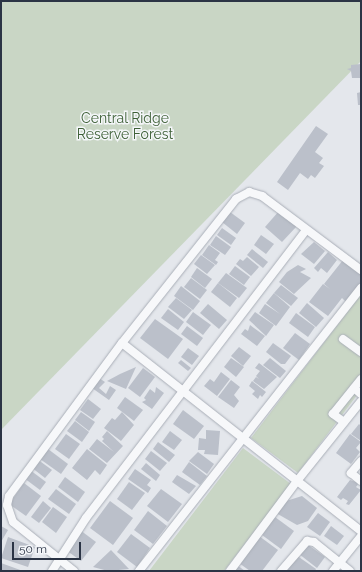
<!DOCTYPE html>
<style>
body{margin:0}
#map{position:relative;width:362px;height:572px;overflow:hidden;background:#e4e7ec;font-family:Raleway,sans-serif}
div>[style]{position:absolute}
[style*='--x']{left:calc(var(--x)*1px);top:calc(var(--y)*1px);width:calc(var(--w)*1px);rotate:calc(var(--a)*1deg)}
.green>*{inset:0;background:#c9d6c5}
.building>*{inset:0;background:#bbc0ca}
.roads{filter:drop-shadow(0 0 1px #a9aeb7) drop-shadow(0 0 1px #a9aeb7)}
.street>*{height:8px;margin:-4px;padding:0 4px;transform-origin:4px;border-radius:4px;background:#f7f8fa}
span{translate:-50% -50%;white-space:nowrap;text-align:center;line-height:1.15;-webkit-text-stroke:3px #f4f6f9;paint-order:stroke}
.park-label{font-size:14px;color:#3f6138}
.frame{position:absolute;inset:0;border:2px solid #2b3445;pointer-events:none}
.scale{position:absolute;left:12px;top:542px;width:69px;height:18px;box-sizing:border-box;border:2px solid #2b3445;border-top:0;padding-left:5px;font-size:12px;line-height:14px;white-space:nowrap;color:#2b3445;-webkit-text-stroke:3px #f4f6f9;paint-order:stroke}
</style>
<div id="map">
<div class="green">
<div style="clip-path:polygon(1px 1px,361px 1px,361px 61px,1px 430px)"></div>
<div style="clip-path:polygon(361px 294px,361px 390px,298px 473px,251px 438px)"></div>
<div style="clip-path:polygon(243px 448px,291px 484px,224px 571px,149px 571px)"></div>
</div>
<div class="building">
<div style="clip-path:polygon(361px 64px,361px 78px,352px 78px,351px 71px,347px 69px,351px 68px,351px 65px)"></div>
<div style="clip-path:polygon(361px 92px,361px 105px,358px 105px,357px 93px)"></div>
<div style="clip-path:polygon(316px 126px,328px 134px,315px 152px,323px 158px,319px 163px,324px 166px,315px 178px,311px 175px,308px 179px,300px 173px,288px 190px,277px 182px)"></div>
<div style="clip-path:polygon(279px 211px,297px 226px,282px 242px,265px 227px)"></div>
<div style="clip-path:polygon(230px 212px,245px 223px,237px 234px,222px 222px)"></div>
<div style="clip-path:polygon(222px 228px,236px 238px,231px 245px,217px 235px)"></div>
<div style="clip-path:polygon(261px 235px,274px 244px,266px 254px,254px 245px)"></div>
<div style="clip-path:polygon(216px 236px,231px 247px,225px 255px,210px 245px)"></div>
<div style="clip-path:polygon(314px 242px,325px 251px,314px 264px,301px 254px)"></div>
<div style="clip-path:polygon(209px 245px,220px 253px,215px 260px,218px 262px,216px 265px,202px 255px)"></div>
<div style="clip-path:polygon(252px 249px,268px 262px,263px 268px,247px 255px)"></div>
<div style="clip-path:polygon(328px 252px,337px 260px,327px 273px,321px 268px,318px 272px,314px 268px)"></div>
<div style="clip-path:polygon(201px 255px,215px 265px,207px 274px,194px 264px)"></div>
<div style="clip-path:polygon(247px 257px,259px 267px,251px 276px,236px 264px,240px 259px,243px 261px)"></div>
<div style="clip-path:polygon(343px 260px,361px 275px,361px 283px,346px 302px,342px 298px,328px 316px,309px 302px,323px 284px,330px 289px,324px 284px)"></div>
<div style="clip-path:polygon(298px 265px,306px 269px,300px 272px,311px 278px,294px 294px,279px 282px,287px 272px)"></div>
<div style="clip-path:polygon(235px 266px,250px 277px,244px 285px,229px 274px)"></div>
<div style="clip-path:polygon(197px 268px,212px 279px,205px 288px,191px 277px)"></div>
<div style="clip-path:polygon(226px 273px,247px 288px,239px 298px,218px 283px)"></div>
<div style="clip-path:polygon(191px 278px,207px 290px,200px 299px,184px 287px)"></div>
<div style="clip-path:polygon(218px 283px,237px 298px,230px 307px,211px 292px)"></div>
<div style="clip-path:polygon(281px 285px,298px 298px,291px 306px,274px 293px)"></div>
<div style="clip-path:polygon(181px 286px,200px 301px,193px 310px,174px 296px)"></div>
<div style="clip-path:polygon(274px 293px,290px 307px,276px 326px,259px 313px,265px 304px,280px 314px,266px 303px)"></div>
<div style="clip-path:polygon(176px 298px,192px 310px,184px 319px,168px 307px)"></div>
<div style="clip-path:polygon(307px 303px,324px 318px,316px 327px,299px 313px)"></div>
<div style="clip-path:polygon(208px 304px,227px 320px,219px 329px,200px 313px)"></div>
<div style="clip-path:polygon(168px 309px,184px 322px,178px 330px,161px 318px)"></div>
<div style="clip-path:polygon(193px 312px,211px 325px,203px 335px,186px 322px)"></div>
<div style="clip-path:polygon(255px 312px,274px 325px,266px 336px,249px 320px)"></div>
<div style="clip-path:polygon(296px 313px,315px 327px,308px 337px,289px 323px)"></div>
<div style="clip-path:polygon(155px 319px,183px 339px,168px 359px,140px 338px)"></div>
<div style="clip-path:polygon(250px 325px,265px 336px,257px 346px,241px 334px,245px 329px,248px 331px)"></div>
<div style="clip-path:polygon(187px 326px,203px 338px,197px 346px,181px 334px)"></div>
<div style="clip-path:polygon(295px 333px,310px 344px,299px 360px,283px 348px)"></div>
<div style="clip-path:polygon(273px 343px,291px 356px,285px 364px,281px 364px,266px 352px)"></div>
<div style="clip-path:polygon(239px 347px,251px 356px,243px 366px,231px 356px)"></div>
<div style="clip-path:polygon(188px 348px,199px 356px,192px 365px,181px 357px)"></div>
<div style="clip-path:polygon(231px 358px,244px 367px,236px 377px,224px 367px)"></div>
<div style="clip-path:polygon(270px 358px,286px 371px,280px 378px,263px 365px)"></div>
<div style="clip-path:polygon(181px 360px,191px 368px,188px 371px,178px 363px)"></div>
<div style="clip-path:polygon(259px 363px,277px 377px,264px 389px,253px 381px,256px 377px,259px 379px,256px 376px,260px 371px,255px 368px)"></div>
<div style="clip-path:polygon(136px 367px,126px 389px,107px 381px,120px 374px)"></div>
<div style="clip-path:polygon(143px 368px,155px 377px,140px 397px,128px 388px)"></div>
<div style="clip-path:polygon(221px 372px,230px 379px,217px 396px,204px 386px,210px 379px,214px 382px)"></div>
<div style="clip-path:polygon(99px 378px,105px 382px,99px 388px,106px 394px,110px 386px,116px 390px,109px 400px,92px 388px)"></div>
<div style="clip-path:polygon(231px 380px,240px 387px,234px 395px,239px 401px,234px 408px,218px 397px)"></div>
<div style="clip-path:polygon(252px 381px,266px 392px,262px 397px,260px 395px,258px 399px,252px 394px,255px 391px,249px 386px)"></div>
<div style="clip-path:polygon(156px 387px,164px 393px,152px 409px,142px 402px,146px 400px,144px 398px,150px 389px,155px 393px)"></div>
<div style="clip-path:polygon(125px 397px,143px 410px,134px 421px,117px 408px)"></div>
<div style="clip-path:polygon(88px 399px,101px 409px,93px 419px,80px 410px)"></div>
<div style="clip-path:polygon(183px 410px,204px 426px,194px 439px,173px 424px)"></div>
<div style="clip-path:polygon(81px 412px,95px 422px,89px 431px,75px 420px)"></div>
<div style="clip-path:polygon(122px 412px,134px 425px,121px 441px,104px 428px,112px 418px,115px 420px)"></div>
<div style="clip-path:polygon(75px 421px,89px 432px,82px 442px,67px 431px)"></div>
<div style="clip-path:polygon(359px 424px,361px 426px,361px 441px,351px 434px)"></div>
<div style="clip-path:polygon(206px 430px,220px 431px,218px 455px,204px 454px,205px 450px,198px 450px,199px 438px,206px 439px)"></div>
<div style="clip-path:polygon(107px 431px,123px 446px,107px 463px,89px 449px,97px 439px,114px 452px,102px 441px,104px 439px,102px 437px)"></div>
<div style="clip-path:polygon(170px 431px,182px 440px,174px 450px,162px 442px)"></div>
<div style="clip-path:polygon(66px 434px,80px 444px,69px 459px,55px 449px)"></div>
<div style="clip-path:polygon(350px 434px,361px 442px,356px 448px,360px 452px,351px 464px,336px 453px)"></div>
<div style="clip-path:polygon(158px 442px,175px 455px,169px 462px,153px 449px)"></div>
<div style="clip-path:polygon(48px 449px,68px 464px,61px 474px,40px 459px)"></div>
<div style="clip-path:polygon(87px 449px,107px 465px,100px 475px,95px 470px,87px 480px,72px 468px)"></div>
<div style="clip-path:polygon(151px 451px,167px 463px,160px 471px,145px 459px)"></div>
<div style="clip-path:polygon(198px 452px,214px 464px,207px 474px,189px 461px)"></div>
<div style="clip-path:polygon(37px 459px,52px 470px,45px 478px,31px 467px)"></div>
<div style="clip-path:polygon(189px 462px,207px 476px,200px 485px,182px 472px)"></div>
<div style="clip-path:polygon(146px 463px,160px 475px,156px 481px,141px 469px)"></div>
<div style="clip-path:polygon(135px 469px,151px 480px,147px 485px,151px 488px,148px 493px,128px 479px)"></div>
<div style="clip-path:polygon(30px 470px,46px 482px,40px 490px,24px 478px)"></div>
<div style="clip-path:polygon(177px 475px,196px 486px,189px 494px,172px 482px)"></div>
<div style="clip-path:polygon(65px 477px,85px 492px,78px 502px,58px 487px)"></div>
<div style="clip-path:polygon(350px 480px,359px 483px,356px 487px,361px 490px,349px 505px,346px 504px,348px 501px,343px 498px,341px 500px,337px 497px)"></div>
<div style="clip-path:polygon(129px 482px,145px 493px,132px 510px,117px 499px)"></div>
<div style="clip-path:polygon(24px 483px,41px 496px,26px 516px,9px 504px)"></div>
<div style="clip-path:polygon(56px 489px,76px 504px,69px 514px,48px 499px)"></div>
<div style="clip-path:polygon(161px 489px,182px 504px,168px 522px,147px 506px)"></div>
<div style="clip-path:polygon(302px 496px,317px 508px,308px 521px,297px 525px,276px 513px,283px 502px)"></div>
<div style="clip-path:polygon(43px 501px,51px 508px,39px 523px,31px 517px)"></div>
<div style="clip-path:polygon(110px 501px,133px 518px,113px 545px,90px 528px)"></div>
<div style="clip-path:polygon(53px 507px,67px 517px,56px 533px,42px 522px)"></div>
<div style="clip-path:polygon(148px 511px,167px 526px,153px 544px,134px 530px)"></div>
<div style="clip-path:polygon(318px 513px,330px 522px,320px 536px,307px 527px)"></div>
<div style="clip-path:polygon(275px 517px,294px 531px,281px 549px,262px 535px)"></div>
<div style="clip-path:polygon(1px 526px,8px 530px,1px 542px)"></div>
<div style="clip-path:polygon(331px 526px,344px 536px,337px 545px,324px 536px)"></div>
<div style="clip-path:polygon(80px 530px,96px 542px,81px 561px,66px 550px)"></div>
<div style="clip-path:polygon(131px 534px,150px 548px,137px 567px,117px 552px)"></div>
<div style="clip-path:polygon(259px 536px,278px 550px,262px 571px,250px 571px,239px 563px)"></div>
<div style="clip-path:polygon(8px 537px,35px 547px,28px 567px,1px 558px)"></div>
<div style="clip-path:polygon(307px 544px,325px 557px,317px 568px,299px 554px)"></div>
<div style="clip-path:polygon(111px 550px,129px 569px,108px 571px,93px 567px)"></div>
<div style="clip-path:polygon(296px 555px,316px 569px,315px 571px,284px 571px)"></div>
<div style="clip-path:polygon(1px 563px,23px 571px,1px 571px)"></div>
<div style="clip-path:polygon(237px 565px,245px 571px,233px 571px)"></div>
</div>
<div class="roads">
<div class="street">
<div style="--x:343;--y:339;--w:22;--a:36"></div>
<div style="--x:122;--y:343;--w:304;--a:38.2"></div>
<div style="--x:354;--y:388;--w:9;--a:41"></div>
<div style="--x:344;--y:422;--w:14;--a:-144"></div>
<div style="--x:333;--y:414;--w:45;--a:-51.3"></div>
<div style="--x:361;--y:461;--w:16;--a:130"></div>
<div style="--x:351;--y:473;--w:13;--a:39"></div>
<div style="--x:52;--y:571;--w:63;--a:-57.3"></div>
<div style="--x:86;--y:518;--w:362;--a:-52.6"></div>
<div style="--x:74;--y:571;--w:78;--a:-141.2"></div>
<div style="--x:13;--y:522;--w:18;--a:-109"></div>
<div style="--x:7;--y:505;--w:9;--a:-77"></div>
<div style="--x:9;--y:496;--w:190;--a:-53.6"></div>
<div style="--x:122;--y:343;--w:184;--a:-51.6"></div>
<div style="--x:236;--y:199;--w:15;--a:-28"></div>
<div style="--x:249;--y:192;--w:14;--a:17"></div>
<div style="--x:262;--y:196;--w:124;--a:36.8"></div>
<div style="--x:139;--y:571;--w:360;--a:-51.9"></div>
<div style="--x:230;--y:571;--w:112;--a:-53.3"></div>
<div style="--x:297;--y:481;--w:102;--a:-51.3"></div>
<div style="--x:281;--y:571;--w:40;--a:-49"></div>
<div style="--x:307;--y:541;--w:7;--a:8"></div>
<div style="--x:314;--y:542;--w:46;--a:38.9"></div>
<div style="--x:333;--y:571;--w:45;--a:-51.3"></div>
</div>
</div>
<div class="park-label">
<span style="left:125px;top:126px">Central Ridge<br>Reserve Forest</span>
</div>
<div class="frame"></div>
<div class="scale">50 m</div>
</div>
